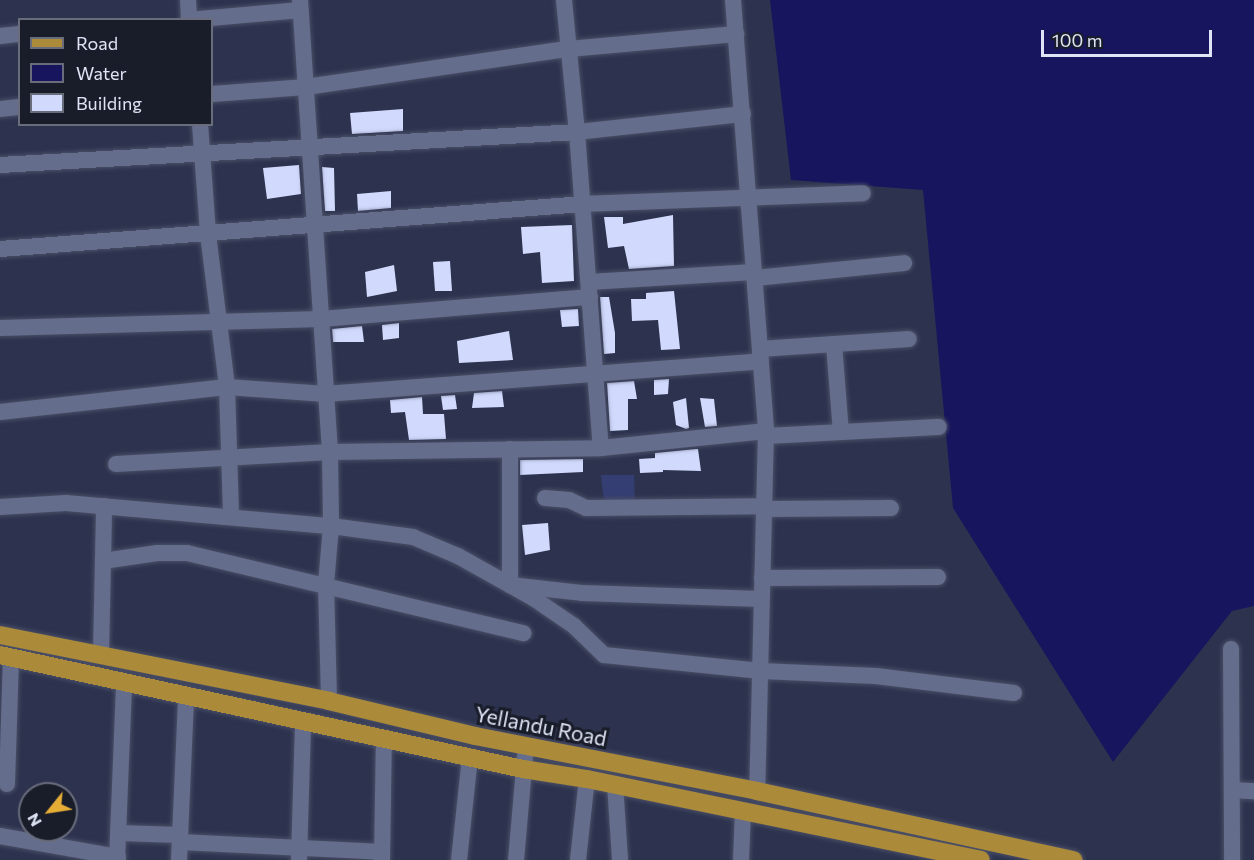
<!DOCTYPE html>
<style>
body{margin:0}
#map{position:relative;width:1254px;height:860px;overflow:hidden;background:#2d334f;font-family:Commissioner,sans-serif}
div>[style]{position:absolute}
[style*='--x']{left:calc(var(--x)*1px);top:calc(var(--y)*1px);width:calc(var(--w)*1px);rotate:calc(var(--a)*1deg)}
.green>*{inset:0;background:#353e72}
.water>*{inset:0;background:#16155e}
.building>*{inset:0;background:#d1dafd}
.roads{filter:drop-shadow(0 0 2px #4a4f66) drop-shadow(0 0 2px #4a4f66)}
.minor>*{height:16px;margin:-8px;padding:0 8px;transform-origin:8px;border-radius:8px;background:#656d8c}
.major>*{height:18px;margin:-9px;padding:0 9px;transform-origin:9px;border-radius:9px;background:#ab8a3a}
span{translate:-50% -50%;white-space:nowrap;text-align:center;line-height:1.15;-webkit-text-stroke:6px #191c29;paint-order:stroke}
.street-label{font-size:21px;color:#dfe4f6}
.legend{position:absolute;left:18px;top:18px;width:195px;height:108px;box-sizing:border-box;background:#191c29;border:2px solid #686c7b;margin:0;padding:8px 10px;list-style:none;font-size:18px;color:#dfe4f6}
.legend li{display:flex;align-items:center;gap:12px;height:30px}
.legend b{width:30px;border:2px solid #686c7b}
.north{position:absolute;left:18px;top:782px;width:60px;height:60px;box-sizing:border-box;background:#191c29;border:2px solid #686c7b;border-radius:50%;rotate:240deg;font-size:16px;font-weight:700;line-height:24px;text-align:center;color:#dfe4f6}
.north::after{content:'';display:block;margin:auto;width:21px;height:27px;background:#e6ad36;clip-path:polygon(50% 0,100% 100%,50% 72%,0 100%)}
.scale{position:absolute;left:1041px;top:30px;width:171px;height:27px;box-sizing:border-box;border:3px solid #dfe4f6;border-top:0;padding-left:8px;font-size:18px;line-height:21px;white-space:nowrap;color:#dfe4f6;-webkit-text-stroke:4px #191c29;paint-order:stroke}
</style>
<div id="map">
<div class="green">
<div style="clip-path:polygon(601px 475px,634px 475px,635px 502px,604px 502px)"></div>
</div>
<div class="water">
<div style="clip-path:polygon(770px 0,1254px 0,1254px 606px,1232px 611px,1113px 762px,953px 508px,923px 190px,791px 180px)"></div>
</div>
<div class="building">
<div style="clip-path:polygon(403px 109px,403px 131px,352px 134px,350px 113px)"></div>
<div style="clip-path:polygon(299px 165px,301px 194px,267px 199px,263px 168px)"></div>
<div style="clip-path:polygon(322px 167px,334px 168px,335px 211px,325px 211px)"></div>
<div style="clip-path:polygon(391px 191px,391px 208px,358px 211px,357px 194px)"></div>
<div style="clip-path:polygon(673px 215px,674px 266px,629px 269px,624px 246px,608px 248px,604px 217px,623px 217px,623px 224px)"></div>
<div style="clip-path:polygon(572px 225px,574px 281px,542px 283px,540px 252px,523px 254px,521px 227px)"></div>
<div style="clip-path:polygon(450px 261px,452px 291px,435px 291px,433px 262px)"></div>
<div style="clip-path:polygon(394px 265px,397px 291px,367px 297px,365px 272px)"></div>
<div style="clip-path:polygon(674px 291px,680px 349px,661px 350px,658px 320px,632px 321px,631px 299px,646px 299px,646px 293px)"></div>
<div style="clip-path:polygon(600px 297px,609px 297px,615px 333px,615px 353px,604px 354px)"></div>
<div style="clip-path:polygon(578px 309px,579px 326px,562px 327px,560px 310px)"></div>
<div style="clip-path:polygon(399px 323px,399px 338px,383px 340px,382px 325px)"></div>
<div style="clip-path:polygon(362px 326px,364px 342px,333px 342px,332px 329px)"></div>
<div style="clip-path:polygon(509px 331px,513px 360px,459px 363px,457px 341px)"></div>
<div style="clip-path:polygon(669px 379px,668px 394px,654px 395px,654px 380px)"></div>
<div style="clip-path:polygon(634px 381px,637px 399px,628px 399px,628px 430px,610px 431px,607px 383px)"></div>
<div style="clip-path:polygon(502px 391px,504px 407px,472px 408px,474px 393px)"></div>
<div style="clip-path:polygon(455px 395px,457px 409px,443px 410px,441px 396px)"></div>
<div style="clip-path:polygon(422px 397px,423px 414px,444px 414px,446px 439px,409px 440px,405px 412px,391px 413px,390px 400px)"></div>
<div style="clip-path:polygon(686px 398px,689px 428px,686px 429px,676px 425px,673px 402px)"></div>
<div style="clip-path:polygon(700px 398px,714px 399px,717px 426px,705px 427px)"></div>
<div style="clip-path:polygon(696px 449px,698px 449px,701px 471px,663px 470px,663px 472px,640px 473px,639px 459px,655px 458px,655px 453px)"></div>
<div style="clip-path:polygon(583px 459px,583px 472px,520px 475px,520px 460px)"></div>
<div style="clip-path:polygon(548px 523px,550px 550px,525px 555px,522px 525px)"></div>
</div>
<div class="roads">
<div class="minor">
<div style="--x:188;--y:0;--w:20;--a:87"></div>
<div style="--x:300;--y:0;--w:453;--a:86.2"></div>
<div style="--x:330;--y:452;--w:74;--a:89.2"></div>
<div style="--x:331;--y:526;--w:58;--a:94.9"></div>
<div style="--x:326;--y:584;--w:117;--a:88.5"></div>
<div style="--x:564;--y:0;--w:133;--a:84.4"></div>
<div style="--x:577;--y:132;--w:317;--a:85.7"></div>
<div style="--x:733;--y:0;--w:432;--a:85.6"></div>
<div style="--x:766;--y:431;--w:360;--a:91.4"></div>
<div style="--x:188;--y:20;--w:113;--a:-5.1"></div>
<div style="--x:0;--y:36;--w:20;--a:-6"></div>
<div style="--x:212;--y:94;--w:94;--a:-4.3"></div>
<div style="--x:306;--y:87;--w:265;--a:-8.3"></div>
<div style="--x:568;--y:49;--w:169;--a:-5.1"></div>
<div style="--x:0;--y:109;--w:20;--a:-6"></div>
<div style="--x:200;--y:124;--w:110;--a:85.8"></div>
<div style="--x:208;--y:234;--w:154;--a:82.9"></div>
<div style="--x:227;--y:387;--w:130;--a:88.2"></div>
<div style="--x:0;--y:165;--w:578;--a:-3.27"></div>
<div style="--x:577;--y:132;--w:167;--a:-6.2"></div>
<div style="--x:0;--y:249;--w:585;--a:-4.41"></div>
<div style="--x:583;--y:204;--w:280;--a:-2.2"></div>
<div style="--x:755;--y:278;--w:150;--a:-5.7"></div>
<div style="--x:589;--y:282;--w:165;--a:-3.5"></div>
<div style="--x:0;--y:328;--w:321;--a:-1.6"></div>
<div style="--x:321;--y:319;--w:270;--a:-4.7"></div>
<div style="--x:834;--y:344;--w:88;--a:85.5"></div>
<div style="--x:760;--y:349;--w:149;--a:-3.8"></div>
<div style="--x:0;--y:412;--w:228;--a:-6.3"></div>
<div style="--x:227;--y:387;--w:99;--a:4"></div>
<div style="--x:326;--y:394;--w:436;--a:-4.3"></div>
<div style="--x:765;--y:436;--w:174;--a:-3"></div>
<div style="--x:510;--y:449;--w:136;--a:90"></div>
<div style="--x:510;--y:585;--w:72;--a:6.3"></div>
<div style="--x:582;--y:593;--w:179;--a:1.9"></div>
<div style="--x:116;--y:464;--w:214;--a:-3.2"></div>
<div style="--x:330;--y:452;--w:271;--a:-0.8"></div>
<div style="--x:601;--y:448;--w:166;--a:-5.9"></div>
<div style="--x:545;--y:498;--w:24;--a:5"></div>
<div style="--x:569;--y:500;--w:19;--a:25"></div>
<div style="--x:586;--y:508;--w:177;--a:-0.6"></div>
<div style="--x:0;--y:507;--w:66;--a:-3.5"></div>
<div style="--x:66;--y:503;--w:266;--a:5"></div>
<div style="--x:331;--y:526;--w:83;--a:7.6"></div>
<div style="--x:413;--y:537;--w:49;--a:22.9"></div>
<div style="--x:458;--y:556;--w:86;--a:29.2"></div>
<div style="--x:533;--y:598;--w:50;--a:34.3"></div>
<div style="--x:574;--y:626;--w:42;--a:44"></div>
<div style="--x:604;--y:655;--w:158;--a:5.8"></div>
<div style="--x:761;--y:671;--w:115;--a:2.5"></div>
<div style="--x:876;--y:676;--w:139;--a:7"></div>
<div style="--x:763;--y:509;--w:128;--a:-0.4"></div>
<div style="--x:103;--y:561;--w:55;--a:-8.4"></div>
<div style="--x:157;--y:553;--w:30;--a:0"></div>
<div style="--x:187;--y:553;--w:346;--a:13.4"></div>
<div style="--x:762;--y:578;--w:176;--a:-0.3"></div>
<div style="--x:1231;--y:649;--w:211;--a:89.7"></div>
<div style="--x:101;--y:655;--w:149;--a:-88.8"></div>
<div style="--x:7;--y:784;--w:126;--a:-88.2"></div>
<div style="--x:615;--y:784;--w:76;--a:86.2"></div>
<div style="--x:1232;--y:790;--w:22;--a:3"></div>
<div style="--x:119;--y:833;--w:61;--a:1.9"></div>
<div style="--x:0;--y:836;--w:120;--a:10.1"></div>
<div style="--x:180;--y:842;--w:202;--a:2.8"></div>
<div style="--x:299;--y:859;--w:137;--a:-88.3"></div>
<div style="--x:117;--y:860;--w:177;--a:-87.7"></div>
<div style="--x:179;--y:860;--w:163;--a:-87.5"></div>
<div style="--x:382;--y:860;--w:122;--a:-89.1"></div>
<div style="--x:459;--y:860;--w:104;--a:-83.9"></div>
<div style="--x:516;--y:860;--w:114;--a:-85"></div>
<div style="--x:578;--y:860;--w:81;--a:-83.7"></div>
<div style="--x:741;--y:860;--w:49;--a:-87.7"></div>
</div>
<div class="major">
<div style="--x:0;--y:635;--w:336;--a:11.3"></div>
<div style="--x:329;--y:701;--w:150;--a:13.5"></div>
<div style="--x:475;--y:736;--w:287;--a:11"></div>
<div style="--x:757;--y:791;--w:324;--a:12.3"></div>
<div style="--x:0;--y:655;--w:535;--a:12.3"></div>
<div style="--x:523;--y:769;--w:65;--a:8.9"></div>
<div style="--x:587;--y:779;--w:402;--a:11.6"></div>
</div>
</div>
<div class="street-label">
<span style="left:541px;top:726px;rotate:11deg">Yellandu Road</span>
</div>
<ul class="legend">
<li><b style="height:8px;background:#ab8a3a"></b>Road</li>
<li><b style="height:16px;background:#16155e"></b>Water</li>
<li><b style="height:16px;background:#d1dafd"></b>Building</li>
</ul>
<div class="north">N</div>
<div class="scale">100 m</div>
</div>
